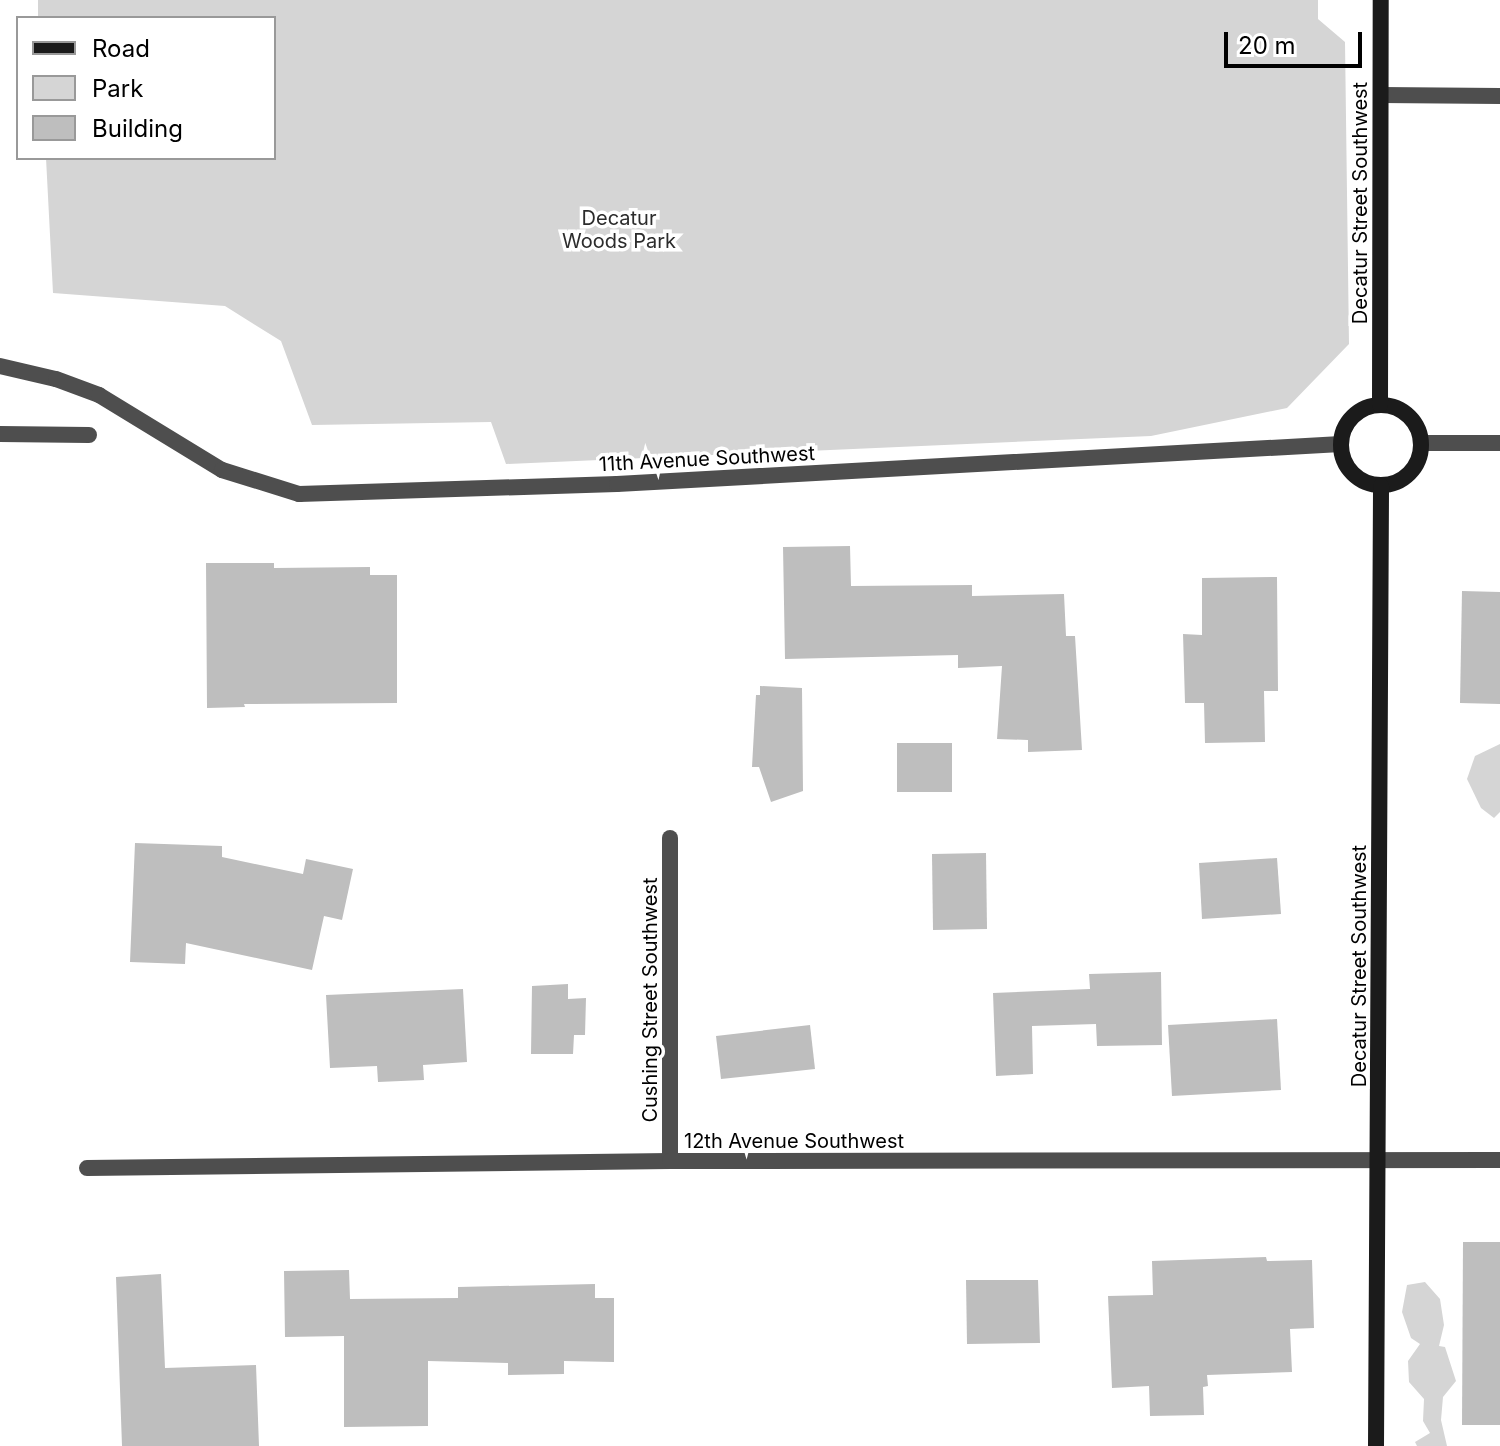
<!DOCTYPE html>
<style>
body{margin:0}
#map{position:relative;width:1500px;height:1446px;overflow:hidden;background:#fff;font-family:Inter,sans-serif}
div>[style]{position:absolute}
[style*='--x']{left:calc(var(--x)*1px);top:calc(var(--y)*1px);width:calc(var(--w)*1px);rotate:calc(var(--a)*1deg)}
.green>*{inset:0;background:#d5d5d5}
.building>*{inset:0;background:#bebebe}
.street>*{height:16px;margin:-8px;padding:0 8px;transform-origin:8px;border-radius:8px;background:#4e4e4e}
.secondary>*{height:16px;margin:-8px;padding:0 8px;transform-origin:8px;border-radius:8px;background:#1b1b1b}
.secondary>.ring{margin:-8px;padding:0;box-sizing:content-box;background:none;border:16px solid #1b1b1b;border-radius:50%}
span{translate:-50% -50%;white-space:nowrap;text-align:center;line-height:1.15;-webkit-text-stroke:7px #fff;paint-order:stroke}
.street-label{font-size:20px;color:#000}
.park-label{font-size:20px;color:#2c2c2c}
.legend{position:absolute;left:16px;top:16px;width:260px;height:144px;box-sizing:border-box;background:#fff;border:2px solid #999;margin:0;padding:10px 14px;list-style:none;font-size:24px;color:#000}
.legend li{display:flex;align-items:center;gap:16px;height:40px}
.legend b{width:40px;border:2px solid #999}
.scale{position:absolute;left:1224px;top:32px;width:138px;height:36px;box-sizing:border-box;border:4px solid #000;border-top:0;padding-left:10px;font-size:24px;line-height:28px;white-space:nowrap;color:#000;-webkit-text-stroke:6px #fff;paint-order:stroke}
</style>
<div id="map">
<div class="green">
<div style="clip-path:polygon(38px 0,1318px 0,1318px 19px,1345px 42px,1349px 344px,1287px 408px,1151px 436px,506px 464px,491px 422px,312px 425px,281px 341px,225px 306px,53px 293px,46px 158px,274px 158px,274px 18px,38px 18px)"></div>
<div style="clip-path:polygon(1500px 744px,1500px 812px,1494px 818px,1481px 808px,1467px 779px,1475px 756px)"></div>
<div style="clip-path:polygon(1425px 1282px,1440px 1299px,1444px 1325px,1439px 1346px,1445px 1347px,1456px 1381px,1443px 1397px,1441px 1420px,1447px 1446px,1417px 1446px,1415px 1442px,1430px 1433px,1423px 1421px,1424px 1399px,1409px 1382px,1408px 1361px,1420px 1344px,1411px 1338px,1402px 1312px,1407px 1285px)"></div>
</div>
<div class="building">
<div style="clip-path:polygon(850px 546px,851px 586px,972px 585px,972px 596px,1064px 594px,1066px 636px,1075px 636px,1082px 750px,1028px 752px,1028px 740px,997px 739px,1002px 666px,958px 668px,958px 655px,785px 659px,783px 547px)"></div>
<div style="clip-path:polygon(206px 563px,274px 563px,274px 568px,370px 567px,370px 575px,397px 575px,397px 703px,244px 704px,245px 707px,207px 708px)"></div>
<div style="clip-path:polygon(1277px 577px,1278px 691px,1264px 691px,1265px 742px,1205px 743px,1204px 703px,1185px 703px,1183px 634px,1202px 635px,1202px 578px)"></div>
<div style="clip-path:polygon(1462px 591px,1500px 592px,1500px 704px,1460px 703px)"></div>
<div style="clip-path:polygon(760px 686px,802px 688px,803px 791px,771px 802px,759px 767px,752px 767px,756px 695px,760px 695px)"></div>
<div style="clip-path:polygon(897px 743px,952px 743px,952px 792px,897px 792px)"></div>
<div style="clip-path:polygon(135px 843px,222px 846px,222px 857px,303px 874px,306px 859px,353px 869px,342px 920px,324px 916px,312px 970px,186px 943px,185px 964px,130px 962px)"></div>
<div style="clip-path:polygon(986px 853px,987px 929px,933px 930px,932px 854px)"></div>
<div style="clip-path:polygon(1277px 858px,1281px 914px,1202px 919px,1199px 863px)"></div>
<div style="clip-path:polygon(1161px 972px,1162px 1045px,1097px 1046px,1096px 1024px,1032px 1026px,1033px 1074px,996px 1076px,993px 993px,1090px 989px,1089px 974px)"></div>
<div style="clip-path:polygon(568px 984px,568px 999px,586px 998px,585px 1035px,574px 1035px,573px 1054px,531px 1054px,532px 986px)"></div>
<div style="clip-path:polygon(463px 989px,467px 1062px,423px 1065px,424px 1080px,378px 1082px,377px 1066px,330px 1068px,326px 995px)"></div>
<div style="clip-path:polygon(1277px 1019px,1281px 1090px,1172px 1096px,1168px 1025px)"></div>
<div style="clip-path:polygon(810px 1025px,815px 1069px,721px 1079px,716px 1036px)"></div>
<div style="clip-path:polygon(1463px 1242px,1500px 1242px,1500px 1425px,1462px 1425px)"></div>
<div style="clip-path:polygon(1266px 1257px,1267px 1261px,1312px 1260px,1314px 1328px,1290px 1329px,1292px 1372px,1207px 1375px,1208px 1386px,1203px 1387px,1204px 1415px,1150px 1416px,1149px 1386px,1112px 1388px,1108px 1296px,1153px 1295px,1152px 1261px)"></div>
<div style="clip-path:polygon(349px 1270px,350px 1299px,458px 1298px,458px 1287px,595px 1284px,595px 1298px,614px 1298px,614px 1362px,564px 1361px,564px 1374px,508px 1375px,508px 1363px,428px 1361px,428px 1426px,344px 1427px,344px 1336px,285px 1337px,284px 1271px)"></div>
<div style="clip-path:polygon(161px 1274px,165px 1368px,256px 1365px,259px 1446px,122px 1446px,116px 1277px)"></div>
<div style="clip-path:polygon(966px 1280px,1038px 1280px,1040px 1343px,967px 1344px)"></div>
</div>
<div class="street">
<div style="--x:1381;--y:95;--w:119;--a:0.5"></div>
<div style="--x:0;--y:366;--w:57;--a:13.1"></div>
<div style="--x:56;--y:379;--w:46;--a:20.4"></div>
<div style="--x:99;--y:395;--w:144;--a:31.4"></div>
<div style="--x:222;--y:470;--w:81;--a:17.3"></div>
<div style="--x:299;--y:494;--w:318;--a:-1.8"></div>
<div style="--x:617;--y:484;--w:725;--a:-3.16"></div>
<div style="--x:0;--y:434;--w:89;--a:0.6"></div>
<div style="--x:1421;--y:443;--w:79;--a:0"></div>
<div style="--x:670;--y:838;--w:323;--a:90"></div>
<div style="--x:87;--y:1168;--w:583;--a:-0.69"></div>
<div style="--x:670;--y:1161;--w:830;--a:-0.07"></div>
</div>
<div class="secondary">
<div class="ring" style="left:1341px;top:405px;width:64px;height:64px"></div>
<div style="--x:1380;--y:405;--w:405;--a:-89.9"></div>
<div style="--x:1376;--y:1446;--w:960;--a:-89.7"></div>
</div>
<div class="street-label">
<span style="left:1360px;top:203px;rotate:-90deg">Decatur Street Southwest</span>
<span style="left:707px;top:459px;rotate:-3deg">11th Avenue Southwest</span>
<span style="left:1359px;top:966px;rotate:-90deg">Decatur Street Southwest</span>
<span style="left:650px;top:1000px;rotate:-90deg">Cushing Street Southwest</span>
<span style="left:794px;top:1141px">12th Avenue Southwest</span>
</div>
<div class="park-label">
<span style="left:619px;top:230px">Decatur<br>Woods Park</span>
</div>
<ul class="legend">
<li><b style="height:10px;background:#1b1b1b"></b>Road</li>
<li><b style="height:22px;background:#d5d5d5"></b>Park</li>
<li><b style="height:22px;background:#bebebe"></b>Building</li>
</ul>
<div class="scale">20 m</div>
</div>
